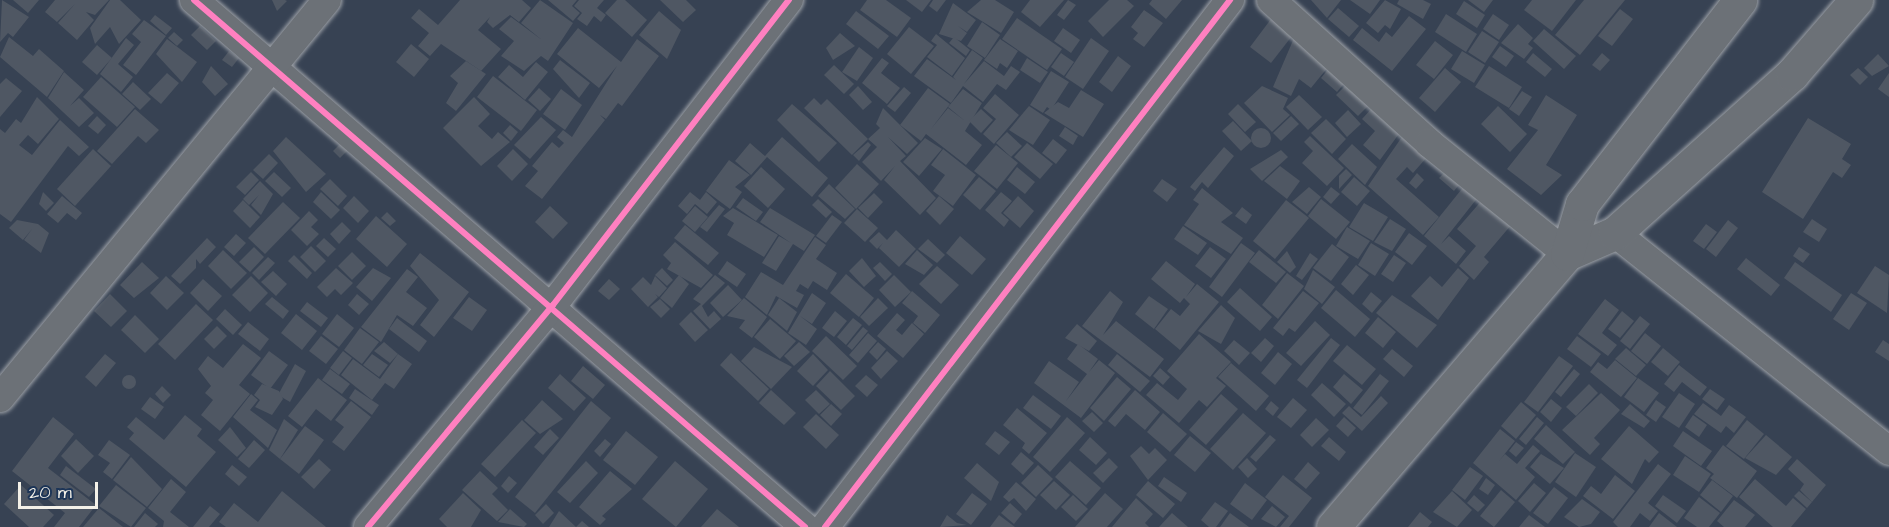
<!DOCTYPE html>
<style>
body{margin:0}
#map{position:relative;width:1889px;height:527px;overflow:hidden;background:#374253;font-family:"Architects Daughter",sans-serif}
div>[style]{position:absolute}
[style*='--x']{left:calc(var(--x)*1px);top:calc(var(--y)*1px);width:calc(var(--w)*1px);rotate:calc(var(--a)*1deg)}
.building>*{inset:0;background:#4f5763}
.round{border-radius:50%}
.roads{filter:drop-shadow(0 0 2px #9da1a7) drop-shadow(0 0 2px #9da1a7)}
.street>*{height:28px;margin:-14px;padding:0 14px;transform-origin:14px;border-radius:14px;background:#6c7177}
.secondary>*{height:33px;margin:-16.5px;padding:0 16.5px;transform-origin:16.5px;border-radius:16.5px;background:#6c7177}
.cycleway>*{height:6px;margin:-3px;padding:0 3px;transform-origin:3px;border-radius:3px;background:#ff80c0}
span{translate:-50% -50%;white-space:nowrap;text-align:center;line-height:1.15;-webkit-text-stroke:4.5px #1d3557;paint-order:stroke}
.scale{position:absolute;left:18px;top:482px;width:80px;height:27px;box-sizing:border-box;border:3px solid #f4f1e8;border-top:0;padding-left:8px;font-size:18px;line-height:21px;white-space:nowrap;color:#f4f1e8;-webkit-text-stroke:4px #1d3557;paint-order:stroke}
</style>
<div id="map">
<div class="building">
<div style="clip-path:polygon(2px 0,29px 17px,13px 37px,8px 33px,0 42px)"></div>
<div style="clip-path:polygon(13px 0,39px 0,28px 13px)"></div>
<div style="clip-path:polygon(55px 0,109px 0,95px 15px,86px 12px,94px 20px,77px 40px,58px 23px,75px 4px,57px 22px,45px 12px)"></div>
<div style="clip-path:polygon(110px 0,120px 0,141px 20px,119px 44px,110px 27px,95px 44px,90px 28px)"></div>
<div style="clip-path:polygon(272px 0,285px 0,287px 1px,277px 11px)"></div>
<div style="clip-path:polygon(460px 0,522px 0,531px 8px,519px 22px,510px 15px,493px 28px,487px 22px,490px 17px,478px 30px,501px 49px,481px 71px,441px 44px,430px 56px,418px 46px,429px 33px,411px 18px,419px 9px,438px 25px)"></div>
<div style="clip-path:polygon(540px 0,573px 23px,548px 61px,541px 56px,524px 71px,501px 56px,514px 41px,499px 29px,511px 17px,542px 40px,521px 23px)"></div>
<div style="clip-path:polygon(548px 0,577px 0,572px 6px,580px 13px,573px 21px)"></div>
<div style="clip-path:polygon(579px 0,604px 0,597px 8px,606px 15px,601px 22px,594px 16px,587px 26px,577px 19px,582px 13px,574px 6px)"></div>
<div style="clip-path:polygon(617px 0,625px 0,647px 20px,632px 37px,605px 13px)"></div>
<div style="clip-path:polygon(660px 0,686px 0,696px 10px,683px 22px)"></div>
<div style="clip-path:polygon(867px 0,886px 0,911px 18px,897px 37px,860px 10px)"></div>
<div style="clip-path:polygon(906px 0,931px 0,922px 12px)"></div>
<div style="clip-path:polygon(933px 0,946px 0,937px 12px,929px 6px)"></div>
<div style="clip-path:polygon(981px 0,995px 0,1014px 12px,1001px 33px,967px 12px)"></div>
<div style="clip-path:polygon(1030px 0,1064px 0,1040px 27px,1021px 12px)"></div>
<div style="clip-path:polygon(1068px 0,1076px 5px,1064px 20px,1057px 15px)"></div>
<div style="clip-path:polygon(1109px 0,1127px 0,1134px 6px,1103px 37px,1088px 21px)"></div>
<div style="clip-path:polygon(1152px 0,1182px 0,1166px 19px,1149px 4px)"></div>
<div style="clip-path:polygon(1311px 0,1341px 0,1327px 18px)"></div>
<div style="clip-path:polygon(1350px 0,1380px 0,1370px 14px)"></div>
<div style="clip-path:polygon(1385px 0,1401px 9px,1390px 29px,1385px 25px,1378px 33px,1366px 23px)"></div>
<div style="clip-path:polygon(1399px 0,1423px 0,1431px 4px,1423px 19px,1397px 4px)"></div>
<div style="clip-path:polygon(1468px 0,1493px 0,1484px 12px)"></div>
<div style="clip-path:polygon(1532px 0,1576px 0,1552px 31px,1524px 10px)"></div>
<div style="clip-path:polygon(1584px 0,1625px 0,1580px 55px,1555px 35px)"></div>
<div style="clip-path:polygon(1464px 1px,1485px 15px,1477px 28px,1456px 14px)"></div>
<div style="clip-path:polygon(953px 3px,976px 20px,967px 32px,958px 26px,967px 33px,961px 41px,939px 34px)"></div>
<div style="clip-path:polygon(1338px 8px,1359px 26px,1349px 37px,1328px 19px)"></div>
<div style="clip-path:polygon(1620px 9px,1633px 19px,1612px 46px,1598px 36px)"></div>
<div style="clip-path:polygon(1144px 10px,1163px 23px,1144px 47px,1133px 39px,1138px 33px,1131px 27px)"></div>
<div style="clip-path:polygon(659px 11px,681px 30px,667px 59px,639px 35px)"></div>
<div style="clip-path:polygon(856px 11px,889px 36px,878px 49px,846px 24px)"></div>
<div style="clip-path:polygon(1446px 14px,1477px 34px,1466px 52px,1435px 32px)"></div>
<div style="clip-path:polygon(1493px 14px,1509px 25px,1499px 40px,1483px 29px)"></div>
<div style="clip-path:polygon(155px 15px,172px 28px,166px 35px,150px 21px)"></div>
<div style="clip-path:polygon(1409px 16px,1426px 29px,1392px 71px,1353px 40px,1362px 28px,1379px 42px,1386px 32px,1392px 37px)"></div>
<div style="clip-path:polygon(1017px 18px,1062px 49px,1047px 70px,1002px 39px)"></div>
<div style="clip-path:polygon(1271px 19px,1292px 36px,1271px 63px,1250px 47px)"></div>
<div style="clip-path:polygon(144px 20px,166px 36px,136px 75px,123px 65px,141px 42px,132px 34px)"></div>
<div style="clip-path:polygon(982px 22px,1000px 35px,985px 58px,967px 46px)"></div>
<div style="clip-path:polygon(1518px 24px,1533px 38px,1528px 44px,1533px 48px,1524px 59px,1501px 43px)"></div>
<div style="clip-path:polygon(200px 26px,216px 41px,207px 50px,191px 35px)"></div>
<div style="clip-path:polygon(909px 27px,934px 46px,911px 74px,887px 54px)"></div>
<div style="clip-path:polygon(578px 28px,621px 62px,637px 39px,659px 56px,622px 106px,618px 103px,606px 119px,600px 115px,605px 120px,542px 199px,525px 186px,538px 171px,532px 166px,552px 142px,559px 148px,564px 143px,557px 137px,563px 130px,572px 137px,617px 66px,599px 88px,557px 54px)"></div>
<div style="clip-path:polygon(1063px 28px,1080px 40px,1071px 53px,1054px 41px)"></div>
<div style="clip-path:polygon(1544px 29px,1576px 56px,1564px 69px,1533px 41px)"></div>
<div style="clip-path:polygon(1482px 31px,1499px 42px,1485px 63px,1468px 52px)"></div>
<div style="clip-path:polygon(174px 32px,183px 40px,177px 46px,168px 38px)"></div>
<div style="clip-path:polygon(840px 33px,855px 46px,833px 60px,826px 48px)"></div>
<div style="clip-path:polygon(936px 34px,965px 58px,952px 76px,927px 57px,937px 45px,931px 41px)"></div>
<div style="clip-path:polygon(9px 37px,33px 56px,39px 49px,64px 71px,47px 97px,0 57px)"></div>
<div style="clip-path:polygon(954px 37px,970px 50px,966px 56px,949px 43px)"></div>
<div style="clip-path:polygon(126px 38px,134px 45px,118px 64px,133px 77px,121px 92px,100px 74px)"></div>
<div style="clip-path:polygon(1091px 38px,1109px 51px,1083px 89px,1065px 77px)"></div>
<div style="clip-path:polygon(1294px 38px,1328px 67px,1311px 88px,1299px 79px,1291px 96px,1273px 87px)"></div>
<div style="clip-path:polygon(167px 39px,197px 62px,182px 82px,156px 54px)"></div>
<div style="clip-path:polygon(1000px 39px,1018px 51px,1007px 68px,1000px 63px,997px 69px,984px 60px)"></div>
<div style="clip-path:polygon(1435px 41px,1453px 55px,1434px 79px,1416px 65px)"></div>
<div style="clip-path:polygon(411px 44px,429px 59px,414px 77px,396px 62px)"></div>
<div style="clip-path:polygon(97px 45px,112px 58px,97px 75px,82px 62px)"></div>
<div style="clip-path:polygon(1500px 46px,1514px 56px,1506px 67px,1492px 57px)"></div>
<div style="clip-path:polygon(859px 47px,873px 58px,857px 81px,842px 72px)"></div>
<div style="clip-path:polygon(972px 50px,983px 58px,964px 84px,984px 61px,1004px 76px,1011px 66px,1020px 72px,1006px 90px,997px 84px,983px 102px,963px 86px,951px 103px,914px 76px,927px 59px,956px 80px,953px 77px)"></div>
<div style="clip-path:polygon(229px 51px,239px 58px,232px 67px,222px 60px)"></div>
<div style="clip-path:polygon(1462px 51px,1485px 65px,1474px 83px,1451px 69px)"></div>
<div style="clip-path:polygon(1061px 53px,1074px 62px,1064px 76px,1051px 67px)"></div>
<div style="clip-path:polygon(1533px 53px,1552px 69px,1545px 77px,1526px 62px)"></div>
<div style="clip-path:polygon(1602px 53px,1610px 60px,1600px 71px,1592px 65px)"></div>
<div style="clip-path:polygon(1878px 54px,1889px 66px,1872px 76px,1864px 68px)"></div>
<div style="clip-path:polygon(1118px 56px,1131px 66px,1112px 92px,1099px 82px)"></div>
<div style="clip-path:polygon(882px 58px,889px 63px,881px 73px,900px 88px,887px 104px,862px 83px)"></div>
<div style="clip-path:polygon(1027px 58px,1048px 72px,1040px 83px,1020px 70px)"></div>
<div style="clip-path:polygon(560px 60px,590px 83px,579px 98px,553px 69px)"></div>
<div style="clip-path:polygon(466px 61px,486px 74px,456px 111px,446px 103px,458px 83px,450px 76px)"></div>
<div style="clip-path:polygon(536px 62px,548px 72px,525px 100px,498px 77px,509px 65px,523px 77px)"></div>
<div style="clip-path:polygon(834px 65px,854px 84px,844px 94px,824px 75px)"></div>
<div style="clip-path:polygon(211px 66px,228px 84px,215px 96px,202px 82px)"></div>
<div style="clip-path:polygon(1489px 66px,1522px 87px,1509px 108px,1475px 87px)"></div>
<div style="clip-path:polygon(1330px 67px,1346px 81px,1337px 92px,1321px 78px)"></div>
<div style="clip-path:polygon(1445px 68px,1461px 82px,1435px 112px,1419px 98px)"></div>
<div style="clip-path:polygon(1858px 68px,1868px 77px,1860px 85px,1850px 75px)"></div>
<div style="clip-path:polygon(1051px 71px,1069px 82px,1051px 110px,1047px 107px,1043px 113px,1030px 105px)"></div>
<div style="clip-path:polygon(64px 72px,84px 90px,70px 106px,79px 98px,94px 113px,79px 127px,48px 98px)"></div>
<div style="clip-path:polygon(167px 73px,179px 83px,161px 104px,148px 93px)"></div>
<div style="clip-path:polygon(1889px 73px,1889px 97px,1878px 89px)"></div>
<div style="clip-path:polygon(493px 76px,537px 110px,521px 131px,477px 97px)"></div>
<div style="clip-path:polygon(101px 77px,135px 107px,117px 127px,83px 97px)"></div>
<div style="clip-path:polygon(6px 78px,22px 91px,0 117px,0 84px)"></div>
<div style="clip-path:polygon(133px 82px,151px 99px,140px 110px,122px 94px)"></div>
<div style="clip-path:polygon(1348px 83px,1370px 104px,1358px 116px,1336px 95px)"></div>
<div style="clip-path:polygon(858px 86px,872px 102px,863px 110px,849px 95px)"></div>
<div style="clip-path:polygon(1262px 86px,1288px 98px,1283px 109px,1290px 115px,1272px 132px,1244px 103px)"></div>
<div style="clip-path:polygon(904px 87px,911px 93px,895px 112px,887px 106px)"></div>
<div style="clip-path:polygon(539px 88px,551px 99px,540px 111px,528px 100px)"></div>
<div style="clip-path:polygon(928px 88px,950px 104px,931px 129px,948px 108px,965px 121px,948px 107px,963px 89px,982px 103px,965px 131px,982px 145px,966px 165px,926px 134px,921px 141px,900px 125px)"></div>
<div style="clip-path:polygon(561px 89px,582px 105px,565px 130px,543px 114px)"></div>
<div style="clip-path:polygon(1081px 90px,1104px 104px,1083px 137px,1044px 113px,1058px 102px,1069px 108px)"></div>
<div style="clip-path:polygon(1522px 91px,1532px 97px,1519px 116px,1509px 109px)"></div>
<div style="clip-path:polygon(995px 94px,1019px 115px,994px 144px,983px 134px,996px 119px,983px 108px)"></div>
<div style="clip-path:polygon(1299px 95px,1322px 117px,1308px 130px,1286px 107px)"></div>
<div style="clip-path:polygon(1546px 95px,1577px 115px,1546px 165px,1562px 175px,1541px 195px,1507px 169px,1538px 130px,1528px 125px)"></div>
<div style="clip-path:polygon(37px 97px,59px 119px,38px 144px,28px 135px,19px 145px,32px 155px,60px 120px,89px 147px,79px 156px,68px 146px,11px 222px,0 214px,0 129px,5px 133px,16px 119px,21px 123px)"></div>
<div style="clip-path:polygon(474px 97px,490px 114px,478px 126px,492px 139px,498px 132px,510px 142px,481px 166px,443px 128px)"></div>
<div style="clip-path:polygon(814px 98px,821px 105px,827px 99px,868px 139px,852px 155px,804px 108px)"></div>
<div style="clip-path:polygon(792px 104px,837px 143px,819px 162px,777px 120px)"></div>
<div style="clip-path:polygon(1238px 104px,1256px 122px,1245px 132px,1228px 114px)"></div>
<div style="clip-path:polygon(1029px 106px,1050px 120px,1033px 145px,1009px 130px)"></div>
<div style="clip-path:polygon(1498px 106px,1527px 134px,1510px 152px,1481px 124px)"></div>
<div style="clip-path:polygon(1373px 107px,1401px 131px,1380px 160px,1363px 145px,1375px 131px,1362px 119px)"></div>
<div style="clip-path:polygon(883px 108px,918px 143px,907px 154px,888px 137px,906px 156px,900px 161px,936px 198px,920px 215px,884px 180px,895px 166px,881px 181px,862px 162px,877px 147px,868px 139px,880px 128px,876px 124px)"></div>
<div style="clip-path:polygon(135px 109px,159px 130px,146px 143px,138px 136px,112px 164px,97px 151px)"></div>
<div style="clip-path:polygon(981px 109px,993px 120px,981px 133px,969px 121px)"></div>
<div style="clip-path:polygon(1348px 110px,1361px 124px,1347px 137px,1335px 123px)"></div>
<div style="clip-path:polygon(97px 116px,106px 125px,98px 134px,88px 126px)"></div>
<div style="clip-path:polygon(1291px 116px,1299px 124px,1281px 141px,1273px 133px)"></div>
<div style="clip-path:polygon(541px 117px,556px 130px,530px 159px,514px 145px)"></div>
<div style="clip-path:polygon(1808px 118px,1851px 144px,1842px 159px,1851px 165px,1842px 178px,1833px 172px,1803px 219px,1762px 192px)"></div>
<div style="clip-path:polygon(1326px 119px,1346px 139px,1332px 154px,1311px 133px)"></div>
<div style="clip-path:polygon(1233px 121px,1252px 141px,1241px 151px,1222px 131px)"></div>
<div style="clip-path:polygon(510px 125px,518px 132px,511px 141px,503px 133px)"></div>
<div style="clip-path:polygon(1065px 127px,1078px 136px,1073px 145px,1059px 136px)"></div>
<div class="round" style="left:1251px;top:128px;width:20px;height:20px"></div>
<div style="clip-path:polygon(1007px 132px,1022px 146px,1011px 157px,996px 143px)"></div>
<div style="clip-path:polygon(1404px 134px,1428px 156px,1413px 173px,1407px 167px,1396px 179px,1439px 217px,1423px 235px,1368px 186px)"></div>
<div style="clip-path:polygon(1310px 136px,1344px 168px,1327px 186px,1302px 163px,1313px 151px,1304px 142px)"></div>
<div style="clip-path:polygon(286px 137px,326px 174px,306px 192px,273px 151px)"></div>
<div style="clip-path:polygon(782px 137px,828px 178px,812px 197px,767px 157px,751px 175px,735px 161px,750px 143px,765px 156px)"></div>
<div style="clip-path:polygon(925px 138px,942px 149px,919px 176px,903px 162px)"></div>
<div style="clip-path:polygon(1053px 139px,1067px 150px,1056px 164px,1042px 153px)"></div>
<div style="clip-path:polygon(868px 142px,871px 145px,859px 161px,853px 155px)"></div>
<div style="clip-path:polygon(341px 143px,348px 150px,340px 158px,333px 151px)"></div>
<div style="clip-path:polygon(1027px 143px,1053px 164px,1040px 179px,1014px 157px)"></div>
<div style="clip-path:polygon(1352px 144px,1377px 167px,1365px 185px,1338px 159px)"></div>
<div style="clip-path:polygon(996px 145px,1018px 163px,997px 189px,974px 171px)"></div>
<div style="clip-path:polygon(1224px 147px,1234px 156px,1208px 188px,1202px 182px,1195px 191px,1190px 187px)"></div>
<div style="clip-path:polygon(93px 149px,111px 166px,75px 206px,57px 189px)"></div>
<div style="clip-path:polygon(513px 149px,528px 164px,512px 181px,497px 166px)"></div>
<div style="clip-path:polygon(943px 149px,976px 175px,953px 206px,933px 191px,945px 175px,931px 165px)"></div>
<div style="clip-path:polygon(1281px 150px,1288px 157px,1262px 181px,1250px 169px)"></div>
<div style="clip-path:polygon(269px 154px,278px 163px,263px 179px,253px 170px)"></div>
<div style="clip-path:polygon(729px 160px,750px 175px,735px 187px,742px 192px,730px 209px,706px 191px)"></div>
<div style="clip-path:polygon(857px 164px,879px 184px,856px 209px,835px 188px)"></div>
<div style="clip-path:polygon(1280px 166px,1300px 181px,1287px 199px,1264px 181px)"></div>
<div style="clip-path:polygon(761px 167px,785px 189px,768px 208px,744px 186px)"></div>
<div style="clip-path:polygon(1017px 167px,1035px 182px,1025px 194px,1007px 180px)"></div>
<div style="clip-path:polygon(1346px 169px,1352px 175px,1339px 189px,1339px 176px)"></div>
<div style="clip-path:polygon(1448px 169px,1462px 181px,1454px 191px,1439px 178px)"></div>
<div style="clip-path:polygon(251px 172px,259px 180px,245px 195px,236px 187px)"></div>
<div style="clip-path:polygon(274px 172px,291px 188px,282px 197px,265px 181px)"></div>
<div style="clip-path:polygon(1417px 173px,1424px 180px,1416px 189px,1409px 183px)"></div>
<div style="clip-path:polygon(979px 177px,996px 191px,980px 210px,963px 195px)"></div>
<div style="clip-path:polygon(1354px 177px,1370px 191px,1357px 206px,1341px 192px)"></div>
<div style="clip-path:polygon(330px 179px,347px 196px,338px 206px,320px 189px)"></div>
<div style="clip-path:polygon(1162px 179px,1177px 189px,1167px 202px,1153px 191px)"></div>
<div style="clip-path:polygon(260px 181px,273px 194px,261px 215px,251px 205px,259px 195px,249px 205px,243px 199px)"></div>
<div style="clip-path:polygon(829px 184px,855px 209px,845px 219px,818px 196px)"></div>
<div style="clip-path:polygon(1465px 185px,1479px 196px,1441px 244px,1449px 236px,1466px 251px,1456px 264px,1424px 236px)"></div>
<div style="clip-path:polygon(1309px 187px,1321px 197px,1307px 214px,1292px 202px)"></div>
<div style="clip-path:polygon(1331px 187px,1340px 194px,1331px 204px,1323px 197px)"></div>
<div style="clip-path:polygon(1202px 188px,1233px 213px,1221px 222px,1243px 238px,1231px 254px,1184px 225px,1199px 204px,1193px 200px)"></div>
<div style="clip-path:polygon(43px 192px,54px 203px,46px 211px,39px 204px)"></div>
<div style="clip-path:polygon(321px 192px,340px 210px,331px 219px,313px 202px)"></div>
<div style="clip-path:polygon(690px 192px,700px 200px,706px 192px,717px 202px,707px 214px,695px 204px,687px 214px,678px 206px)"></div>
<div style="clip-path:polygon(1001px 192px,1012px 201px,1001px 213px,1009px 220px,1004px 227px,985px 210px)"></div>
<div style="clip-path:polygon(874px 193px,883px 202px,868px 218px,858px 208px)"></div>
<div style="clip-path:polygon(62px 196px,82px 213px,76px 220px,67px 213px,58px 223px,47px 214px)"></div>
<div style="clip-path:polygon(354px 196px,369px 211px,358px 223px,343px 208px)"></div>
<div style="clip-path:polygon(939px 196px,954px 209px,940px 225px,926px 211px)"></div>
<div style="clip-path:polygon(1018px 196px,1034px 211px,1020px 228px,1003px 213px)"></div>
<div style="clip-path:polygon(743px 198px,763px 212px,756px 221px,736px 207px)"></div>
<div style="clip-path:polygon(818px 199px,832px 212px,826px 218px,812px 205px)"></div>
<div style="clip-path:polygon(1321px 199px,1350px 222px,1336px 239px,1308px 216px)"></div>
<div style="clip-path:polygon(1483px 199px,1512px 224px,1484px 257px,1489px 262px,1474px 280px,1459px 266px,1476px 246px,1457px 229px)"></div>
<div style="clip-path:polygon(243px 200px,260px 217px,250px 228px,233px 211px)"></div>
<div style="clip-path:polygon(1286px 200px,1309px 218px,1275px 259px,1253px 241px)"></div>
<div style="clip-path:polygon(283px 202px,300px 218px,265px 254px,248px 238px)"></div>
<div style="clip-path:polygon(1364px 203px,1388px 217px,1373px 241px,1349px 227px)"></div>
<div style="clip-path:polygon(719px 205px,725px 209px,707px 232px,700px 227px)"></div>
<div style="clip-path:polygon(550px 206px,568px 223px,553px 239px,535px 222px)"></div>
<div style="clip-path:polygon(695px 206px,708px 217px,695px 232px,682px 221px)"></div>
<div style="clip-path:polygon(1242px 207px,1252px 215px,1246px 224px,1235px 216px)"></div>
<div style="clip-path:polygon(733px 208px,778px 235px,764px 257px,727px 235px,734px 223px,723px 216px)"></div>
<div style="clip-path:polygon(770px 208px,815px 235px,804px 251px,793px 244px,776px 271px,762px 263px,779px 236px,791px 243px,760px 222px)"></div>
<div style="clip-path:polygon(857px 209px,878px 228px,865px 242px,844px 223px)"></div>
<div style="clip-path:polygon(309px 211px,318px 220px,311px 227px,319px 234px,307px 246px,291px 230px)"></div>
<div style="clip-path:polygon(387px 212px,396px 221px,390px 226px,381px 218px)"></div>
<div style="clip-path:polygon(832px 215px,842px 222px,826px 243px,816px 236px)"></div>
<div style="clip-path:polygon(376px 216px,407px 244px,387px 267px,356px 239px)"></div>
<div style="clip-path:polygon(1390px 219px,1406px 229px,1392px 251px,1374px 242px)"></div>
<div style="clip-path:polygon(1812px 219px,1827px 229px,1819px 242px,1803px 232px)"></div>
<div style="clip-path:polygon(17px 220px,38px 224px,49px 233px,41px 253px,24px 240px,32px 229px,23px 240px,9px 228px)"></div>
<div style="clip-path:polygon(1728px 220px,1738px 228px,1716px 257px,1706px 249px)"></div>
<div style="clip-path:polygon(342px 222px,351px 231px,339px 244px,330px 234px)"></div>
<div style="clip-path:polygon(1706px 224px,1717px 232px,1704px 249px,1693px 241px)"></div>
<div style="clip-path:polygon(685px 225px,719px 253px,708px 265px,674px 238px)"></div>
<div style="clip-path:polygon(1183px 226px,1207px 243px,1198px 255px,1174px 239px)"></div>
<div style="clip-path:polygon(1347px 227px,1370px 241px,1358px 259px,1336px 246px)"></div>
<div style="clip-path:polygon(896px 230px,916px 249px,899px 267px,879px 248px,883px 243px,877px 249px,869px 241px,879px 232px,887px 240px)"></div>
<div style="clip-path:polygon(1409px 233px,1427px 246px,1412px 265px,1395px 252px)"></div>
<div style="clip-path:polygon(236px 234px,246px 243px,234px 256px,224px 247px)"></div>
<div style="clip-path:polygon(960px 236px,986px 259px,972px 275px,946px 253px)"></div>
<div style="clip-path:polygon(815px 237px,826px 245px,816px 259px,837px 273px,827px 290px,813px 281px,808px 289px,800px 284px,796px 291px,804px 295px,797px 308px,776px 296px,767px 315px,745px 297px,761px 272px,783px 285px)"></div>
<div style="clip-path:polygon(207px 238px,216px 247px,200px 264px,196px 259px,196px 268px,180px 284px,171px 276px)"></div>
<div style="clip-path:polygon(324px 238px,336px 249px,328px 257px,316px 246px)"></div>
<div style="clip-path:polygon(928px 239px,945px 255px,937px 263px,918px 249px)"></div>
<div style="clip-path:polygon(675px 242px,713px 275px,701px 288px,667px 269px,671px 263px,663px 255px)"></div>
<div style="clip-path:polygon(1241px 243px,1255px 253px,1222px 297px,1209px 287px)"></div>
<div style="clip-path:polygon(1371px 243px,1389px 254px,1375px 276px,1358px 265px)"></div>
<div style="clip-path:polygon(1332px 244px,1349px 257px,1331px 281px,1313px 268px)"></div>
<div style="clip-path:polygon(311px 246px,326px 261px,315px 272px,300px 257px)"></div>
<div style="clip-path:polygon(254px 247px,264px 257px,250px 272px,239px 262px)"></div>
<div style="clip-path:polygon(1210px 247px,1226px 259px,1211px 278px,1195px 266px)"></div>
<div style="clip-path:polygon(1799px 247px,1810px 254px,1803px 263px,1793px 256px)"></div>
<div style="clip-path:polygon(223px 250px,247px 273px,231px 289px,208px 266px)"></div>
<div style="clip-path:polygon(917px 250px,933px 265px,924px 275px,905px 264px)"></div>
<div style="clip-path:polygon(1259px 250px,1286px 272px,1276px 283px,1249px 262px)"></div>
<div style="clip-path:polygon(1287px 251px,1296px 267px,1290px 273px,1277px 262px)"></div>
<div style="clip-path:polygon(352px 252px,366px 266px,352px 280px,338px 266px)"></div>
<div style="clip-path:polygon(420px 253px,469px 292px,434px 337px,420px 325px,439px 300px,410px 266px)"></div>
<div style="clip-path:polygon(1310px 253px,1318px 259px,1302px 280px,1296px 276px)"></div>
<div style="clip-path:polygon(294px 255px,312px 273px,307px 279px,288px 261px)"></div>
<div style="clip-path:polygon(1394px 255px,1406px 263px,1393px 282px,1381px 274px)"></div>
<div style="clip-path:polygon(268px 257px,275px 263px,259px 280px,252px 273px)"></div>
<div style="clip-path:polygon(862px 258px,876px 276px,864px 287px,849px 271px)"></div>
<div style="clip-path:polygon(1746px 258px,1780px 285px,1771px 296px,1737px 269px)"></div>
<div style="clip-path:polygon(727px 261px,746px 274px,737px 287px,718px 274px)"></div>
<div style="clip-path:polygon(1166px 261px,1195px 284px,1186px 297px,1197px 284px,1219px 302px,1180px 350px,1155px 329px,1171px 309px,1180px 316px,1190px 304px,1184px 298px,1180px 303px,1151px 279px)"></div>
<div style="clip-path:polygon(142px 262px,159px 278px,134px 298px,120px 285px)"></div>
<div style="clip-path:polygon(880px 262px,892px 274px,885px 281px,873px 268px)"></div>
<div style="clip-path:polygon(1795px 262px,1842px 295px,1831px 312px,1784px 278px)"></div>
<div style="clip-path:polygon(1356px 265px,1369px 275px,1353px 295px,1341px 284px)"></div>
<div style="clip-path:polygon(937px 266px,959px 285px,941px 304px,919px 284px)"></div>
<div style="clip-path:polygon(1875px 266px,1889px 275px,1887px 313px,1857px 293px)"></div>
<div style="clip-path:polygon(336px 268px,353px 283px,341px 295px,335px 289px,327px 297px,317px 287px)"></div>
<div style="clip-path:polygon(373px 268px,391px 278px,372px 301px,356px 287px)"></div>
<div style="clip-path:polygon(662px 268px,673px 280px,667px 286px,655px 275px)"></div>
<div style="clip-path:polygon(1458px 268px,1469px 278px,1438px 320px,1411px 296px,1430px 276px,1442px 287px)"></div>
<div style="clip-path:polygon(407px 269px,418px 277px,406px 292px,427px 308px,413px 326px,397px 315px,381px 342px,361px 327px)"></div>
<div style="clip-path:polygon(1313px 270px,1335px 287px,1322px 304px,1304px 289px)"></div>
<div style="clip-path:polygon(273px 271px,287px 284px,276px 296px,261px 282px)"></div>
<div style="clip-path:polygon(1287px 273px,1304px 286px,1278px 319px,1262px 305px)"></div>
<div style="clip-path:polygon(846px 274px,874px 298px,859px 317px,830px 293px)"></div>
<div style="clip-path:polygon(679px 275px,689px 284px,672px 308px,660px 298px)"></div>
<div style="clip-path:polygon(715px 275px,725px 283px,702px 306px,708px 317px,714px 311px,721px 319px,710px 329px,693px 311px,701px 304px,693px 299px)"></div>
<div style="clip-path:polygon(894px 275px,911px 292px,895px 307px,879px 290px)"></div>
<div style="clip-path:polygon(166px 276px,184px 293px,167px 310px,150px 293px)"></div>
<div style="clip-path:polygon(251px 276px,268px 293px,250px 312px,232px 295px)"></div>
<div style="clip-path:polygon(655px 276px,667px 288px,659px 297px,655px 294px,658px 297px,648px 307px,631px 289px,643px 277px,651px 285px)"></div>
<div style="clip-path:polygon(203px 279px,222px 296px,208px 311px,190px 293px)"></div>
<div style="clip-path:polygon(609px 279px,620px 289px,609px 300px,598px 291px)"></div>
<div style="clip-path:polygon(728px 285px,742px 300px,723px 317px,710px 303px)"></div>
<div style="clip-path:polygon(1240px 288px,1272px 317px,1260px 331px,1227px 302px)"></div>
<div style="clip-path:polygon(1336px 290px,1370px 319px,1355px 337px,1321px 308px)"></div>
<div style="clip-path:polygon(912px 291px,940px 315px,925px 333px,913px 323px,918px 316px,902px 303px)"></div>
<div style="clip-path:polygon(1110px 291px,1123px 302px,1103px 335px,1116px 321px,1164px 359px,1150px 377px,1082px 326px)"></div>
<div style="clip-path:polygon(1303px 291px,1319px 303px,1295px 332px,1289px 328px,1283px 336px,1273px 328px)"></div>
<div style="clip-path:polygon(1371px 292px,1382px 301px,1372px 313px,1362px 304px)"></div>
<div style="clip-path:polygon(812px 293px,826px 303px,812px 324px,800px 316px,817px 329px,806px 345px,788px 333px)"></div>
<div style="clip-path:polygon(1851px 293px,1867px 303px,1849px 330px,1833px 319px)"></div>
<div style="clip-path:polygon(110px 294px,127px 311px,111px 327px,94px 311px)"></div>
<div style="clip-path:polygon(357px 294px,369px 304px,359px 315px,348px 305px)"></div>
<div style="clip-path:polygon(1392px 295px,1437px 325px,1417px 348px,1376px 313px)"></div>
<div style="clip-path:polygon(1149px 296px,1168px 309px,1154px 329px,1135px 314px)"></div>
<div style="clip-path:polygon(272px 297px,289px 311px,283px 319px,265px 304px)"></div>
<div style="clip-path:polygon(469px 297px,487px 310px,472px 331px,453px 318px)"></div>
<div style="clip-path:polygon(744px 298px,767px 317px,752px 338px,739px 328px,745px 320px,727px 316px)"></div>
<div style="clip-path:polygon(779px 298px,797px 312px,787px 331px,768px 315px)"></div>
<div style="clip-path:polygon(878px 298px,888px 308px,869px 326px,860px 317px)"></div>
<div style="clip-path:polygon(660px 299px,670px 309px,661px 318px,650px 307px)"></div>
<div style="clip-path:polygon(1605px 299px,1619px 310px,1602px 333px,1617px 345px,1608px 356px,1578px 334px)"></div>
<div style="clip-path:polygon(307px 302px,328px 318px,321px 327px,300px 311px)"></div>
<div style="clip-path:polygon(196px 304px,213px 320px,175px 360px,158px 344px)"></div>
<div style="clip-path:polygon(1221px 305px,1235px 318px,1221px 344px,1198px 331px)"></div>
<div style="clip-path:polygon(225px 309px,242px 325px,233px 335px,216px 319px)"></div>
<div style="clip-path:polygon(835px 311px,847px 321px,834px 337px,822px 328px)"></div>
<div style="clip-path:polygon(1622px 311px,1634px 321px,1620px 338px,1608px 329px)"></div>
<div style="clip-path:polygon(691px 312px,708px 330px,695px 342px,679px 324px)"></div>
<div style="clip-path:polygon(897px 313px,905px 320px,896px 330px,902px 335px,912px 323px,924px 334px,903px 358px,877px 336px)"></div>
<div style="clip-path:polygon(296px 314px,317px 331px,302px 350px,281px 333px)"></div>
<div style="clip-path:polygon(337px 314px,354px 328px,339px 347px,322px 334px)"></div>
<div style="clip-path:polygon(135px 315px,159px 339px,145px 353px,121px 330px)"></div>
<div style="clip-path:polygon(1640px 316px,1650px 324px,1630px 349px,1620px 341px)"></div>
<div style="clip-path:polygon(1378px 317px,1396px 332px,1383px 348px,1365px 333px)"></div>
<div style="clip-path:polygon(397px 318px,427px 341px,419px 352px,389px 329px)"></div>
<div style="clip-path:polygon(853px 318px,862px 325px,846px 345px,837px 337px)"></div>
<div style="clip-path:polygon(770px 319px,796px 341px,780px 359px,754px 337px)"></div>
<div style="clip-path:polygon(1315px 321px,1330px 335px,1301px 366px,1286px 353px)"></div>
<div style="clip-path:polygon(248px 322px,269px 339px,260px 351px,238px 334px)"></div>
<div style="clip-path:polygon(1077px 324px,1097px 341px,1089px 351px,1065px 338px)"></div>
<div style="clip-path:polygon(217px 326px,227px 336px,214px 349px,204px 339px)"></div>
<div style="clip-path:polygon(863px 327px,868px 331px,852px 350px,847px 346px)"></div>
<div style="clip-path:polygon(360px 328px,379px 342px,362px 364px,344px 350px)"></div>
<div style="clip-path:polygon(868px 333px,877px 341px,858px 363px,849px 355px)"></div>
<div style="clip-path:polygon(1645px 333px,1661px 346px,1647px 364px,1631px 351px)"></div>
<div style="clip-path:polygon(1199px 334px,1231px 362px,1216px 378px,1226px 386px,1207px 407px,1199px 400px,1179px 423px,1146px 395px,1157px 383px,1178px 400px,1187px 389px,1167px 371px)"></div>
<div style="clip-path:polygon(321px 336px,338px 349px,326px 364px,309px 351px)"></div>
<div style="clip-path:polygon(826px 336px,857px 366px,843px 380px,812px 351px)"></div>
<div style="clip-path:polygon(1577px 336px,1601px 354px,1591px 367px,1567px 349px)"></div>
<div style="clip-path:polygon(1265px 338px,1274px 346px,1261px 362px,1251px 353px)"></div>
<div style="clip-path:polygon(1331px 338px,1340px 345px,1307px 388px,1297px 380px)"></div>
<div style="clip-path:polygon(1234px 340px,1250px 353px,1239px 365px,1224px 351px)"></div>
<div style="clip-path:polygon(1883px 340px,1889px 344px,1889px 361px,1875px 352px)"></div>
<div style="clip-path:polygon(384px 342px,398px 354px,390px 363px,374px 351px)"></div>
<div style="clip-path:polygon(799px 342px,810px 352px,794px 366px,784px 356px)"></div>
<div style="clip-path:polygon(878px 342px,886px 349px,877px 360px,869px 352px)"></div>
<div style="clip-path:polygon(243px 344px,261px 358px,239px 385px,250px 394px,220px 431px,201px 415px,213px 400px,205px 393px,211px 386px,198px 369px,208px 356px,223px 368px)"></div>
<div style="clip-path:polygon(1078px 344px,1098px 359px,1089px 372px,1099px 360px,1115px 373px,1081px 418px,1034px 383px,1049px 361px,1079px 382px,1066px 401px,1087px 374px,1067px 359px)"></div>
<div style="clip-path:polygon(1347px 345px,1376px 369px,1362px 385px,1333px 361px)"></div>
<div style="clip-path:polygon(754px 347px,792px 367px,771px 389px,741px 361px)"></div>
<div style="clip-path:polygon(1626px 348px,1646px 365px,1636px 376px,1615px 359px)"></div>
<div style="clip-path:polygon(1663px 348px,1680px 362px,1668px 376px,1651px 362px)"></div>
<div style="clip-path:polygon(1392px 349px,1413px 366px,1404px 377px,1383px 359px)"></div>
<div style="clip-path:polygon(269px 351px,288px 365px,270px 389px,251px 375px)"></div>
<div style="clip-path:polygon(343px 351px,352px 358px,339px 375px,330px 368px)"></div>
<div style="clip-path:polygon(887px 351px,898px 361px,881px 379px,871px 368px)"></div>
<div style="clip-path:polygon(1278px 352px,1292px 364px,1275px 385px,1261px 373px)"></div>
<div style="clip-path:polygon(731px 353px,769px 389px,758px 401px,720px 365px)"></div>
<div style="clip-path:polygon(105px 354px,116px 363px,96px 387px,85px 377px)"></div>
<div style="clip-path:polygon(372px 354px,388px 365px,379px 377px,363px 365px)"></div>
<div style="clip-path:polygon(398px 354px,412px 364px,394px 389px,385px 383px,372px 400px,341px 375px,353px 359px,380px 379px)"></div>
<div style="clip-path:polygon(813px 354px,828px 370px,813px 386px,797px 371px)"></div>
<div style="clip-path:polygon(1117px 354px,1150px 381px,1140px 392px,1108px 365px)"></div>
<div style="clip-path:polygon(1559px 356px,1573px 366px,1538px 412px,1524px 402px)"></div>
<div style="clip-path:polygon(1615px 360px,1637px 378px,1621px 397px,1590px 372px,1598px 362px,1607px 369px)"></div>
<div style="clip-path:polygon(1231px 363px,1269px 396px,1256px 411px,1218px 377px)"></div>
<div style="clip-path:polygon(295px 364px,306px 371px,290px 402px,278px 395px)"></div>
<div style="clip-path:polygon(1679px 365px,1707px 387px,1700px 396px,1682px 382px,1674px 392px,1664px 384px)"></div>
<div style="clip-path:polygon(583px 366px,605px 385px,593px 399px,571px 381px)"></div>
<div style="clip-path:polygon(1160px 368px,1170px 377px,1163px 385px,1153px 376px)"></div>
<div style="clip-path:polygon(330px 369px,350px 384px,342px 394px,322px 380px)"></div>
<div style="clip-path:polygon(1574px 369px,1580px 374px,1561px 397px,1555px 392px)"></div>
<div style="clip-path:polygon(830px 371px,855px 396px,841px 410px,816px 386px)"></div>
<div style="clip-path:polygon(560px 374px,586px 398px,574px 411px,548px 388px)"></div>
<div style="clip-path:polygon(1344px 374px,1363px 390px,1351px 404px,1333px 387px)"></div>
<div style="clip-path:polygon(1380px 374px,1389px 381px,1362px 415px,1353px 408px)"></div>
<div style="clip-path:polygon(866px 375px,878px 385px,867px 397px,855px 386px)"></div>
<div class="round" style="left:122px;top:375px;width:14px;height:14px"></div>
<div style="clip-path:polygon(1117px 377px,1131px 389px,1104px 421px,1090px 408px)"></div>
<div style="clip-path:polygon(318px 378px,347px 400px,331px 421px,316px 409px,302px 427px,288px 416px)"></div>
<div style="clip-path:polygon(1638px 378px,1659px 393px,1644px 412px,1624px 397px)"></div>
<div style="clip-path:polygon(1322px 383px,1346px 404px,1334px 417px,1311px 395px)"></div>
<div style="clip-path:polygon(262px 384px,279px 391px,283px 399px,272px 415px,255px 407px,260px 400px,254px 395px)"></div>
<div style="clip-path:polygon(1589px 384px,1598px 393px,1576px 416px,1566px 407px)"></div>
<div style="clip-path:polygon(162px 386px,171px 395px,163px 403px,155px 394px)"></div>
<div style="clip-path:polygon(355px 389px,379px 405px,372px 415px,349px 398px)"></div>
<div style="clip-path:polygon(1710px 389px,1725px 399px,1717px 410px,1702px 399px)"></div>
<div style="clip-path:polygon(771px 390px,796px 413px,784px 425px,759px 403px)"></div>
<div style="clip-path:polygon(816px 390px,830px 404px,819px 414px,805px 400px)"></div>
<div style="clip-path:polygon(1135px 390px,1160px 412px,1145px 430px,1126px 414px,1115px 427px,1108px 421px)"></div>
<div style="clip-path:polygon(1601px 393px,1620px 410px,1594px 438px,1600px 444px,1590px 455px,1562px 430px)"></div>
<div style="clip-path:polygon(1679px 393px,1695px 404px,1679px 428px,1662px 417px)"></div>
<div style="clip-path:polygon(251px 394px,258px 400px,250px 410px,277px 430px,268px 448px,233px 417px)"></div>
<div style="clip-path:polygon(1221px 394px,1238px 409px,1206px 445px,1189px 430px)"></div>
<div style="clip-path:polygon(1033px 395px,1061px 416px,1051px 429px,1023px 408px)"></div>
<div style="clip-path:polygon(1381px 396px,1388px 403px,1362px 431px,1342px 413px,1349px 406px,1361px 417px)"></div>
<div style="clip-path:polygon(150px 397px,164px 407px,155px 419px,141px 409px)"></div>
<div style="clip-path:polygon(1293px 398px,1307px 410px,1291px 428px,1277px 417px)"></div>
<div style="clip-path:polygon(1551px 399px,1562px 408px,1551px 422px,1540px 412px)"></div>
<div style="clip-path:polygon(542px 400px,563px 419px,540px 434px,524px 420px)"></div>
<div style="clip-path:polygon(1656px 400px,1666px 407px,1656px 422px,1646px 415px)"></div>
<div style="clip-path:polygon(351px 401px,371px 417px,344px 451px,332px 442px,344px 427px,335px 420px)"></div>
<div style="clip-path:polygon(591px 401px,611px 418px,535px 513px,515px 497px)"></div>
<div style="clip-path:polygon(1271px 401px,1279px 408px,1273px 416px,1265px 409px)"></div>
<div style="clip-path:polygon(1521px 402px,1536px 415px,1516px 439px,1501px 426px)"></div>
<div style="clip-path:polygon(1703px 403px,1721px 416px,1729px 405px,1746px 417px,1734px 433px,1726px 426px,1721px 433px,1694px 414px)"></div>
<div style="clip-path:polygon(831px 404px,842px 414px,831px 426px,820px 415px)"></div>
<div style="clip-path:polygon(1630px 404px,1650px 421px,1644px 428px,1621px 414px)"></div>
<div style="clip-path:polygon(1017px 408px,1047px 433px,1029px 454px,1022px 448px,1025px 443px,1003px 425px)"></div>
<div style="clip-path:polygon(1092px 412px,1103px 423px,1094px 432px,1082px 421px)"></div>
<div style="clip-path:polygon(1163px 413px,1187px 434px,1170px 452px,1147px 432px)"></div>
<div style="clip-path:polygon(1243px 413px,1266px 433px,1233px 470px,1210px 449px)"></div>
<div style="clip-path:polygon(816px 414px,839px 435px,826px 449px,803px 427px)"></div>
<div style="clip-path:polygon(185px 415px,202px 429px,197px 436px,216px 452px,186px 487px,129px 439px,134px 433px,127px 427px,136px 417px,164px 440px)"></div>
<div style="clip-path:polygon(1693px 415px,1707px 425px,1699px 437px,1685px 427px)"></div>
<div style="clip-path:polygon(53px 417px,74px 434px,48px 468px,96px 505px,79px 527px,54px 527px,65px 513px,12px 471px)"></div>
<div style="clip-path:polygon(1067px 417px,1085px 433px,1050px 472px,1033px 457px)"></div>
<div style="clip-path:polygon(1344px 417px,1356px 428px,1348px 437px,1336px 426px)"></div>
<div style="clip-path:polygon(1537px 417px,1544px 423px,1526px 445px,1519px 439px)"></div>
<div style="clip-path:polygon(1316px 418px,1329px 430px,1312px 447px,1300px 435px)"></div>
<div style="clip-path:polygon(284px 419px,298px 430px,280px 459px,269px 450px)"></div>
<div style="clip-path:polygon(522px 420px,536px 433px,495px 477px,481px 464px)"></div>
<div style="clip-path:polygon(1747px 420px,1764px 434px,1744px 459px,1726px 446px)"></div>
<div style="clip-path:polygon(1546px 425px,1575px 452px,1563px 464px,1534px 439px)"></div>
<div style="clip-path:polygon(305px 426px,324px 440px,299px 474px,280px 459px)"></div>
<div style="clip-path:polygon(1629px 426px,1659px 452px,1649px 463px,1645px 459px,1632px 484px,1601px 459px)"></div>
<div style="clip-path:polygon(230px 427px,246px 448px,237px 457px,218px 440px)"></div>
<div style="clip-path:polygon(550px 429px,559px 438px,543px 455px,534px 447px)"></div>
<div style="clip-path:polygon(1500px 429px,1515px 441px,1499px 461px,1505px 454px,1517px 464px,1533px 445px,1540px 451px,1525px 468px,1535px 477px,1516px 500px,1473px 463px)"></div>
<div style="clip-path:polygon(626px 431px,658px 457px,635px 485px,603px 460px)"></div>
<div style="clip-path:polygon(995px 431px,1010px 442px,999px 455px,985px 444px)"></div>
<div style="clip-path:polygon(1683px 431px,1712px 451px,1701px 466px,1673px 446px)"></div>
<div style="clip-path:polygon(1270px 435px,1276px 440px,1256px 462px,1250px 457px)"></div>
<div style="clip-path:polygon(1766px 435px,1792px 457px,1776px 475px,1745px 458px)"></div>
<div style="clip-path:polygon(1190px 436px,1211px 453px,1195px 472px,1174px 455px)"></div>
<div style="clip-path:polygon(1090px 437px,1107px 453px,1096px 465px,1079px 450px)"></div>
<div style="clip-path:polygon(1329px 437px,1346px 452px,1339px 461px,1321px 446px)"></div>
<div style="clip-path:polygon(76px 439px,94px 456px,78px 473px,61px 456px)"></div>
<div style="clip-path:polygon(605px 439px,611px 444px,600px 457px,594px 451px)"></div>
<div style="clip-path:polygon(109px 440px,130px 455px,112px 479px,103px 472px,110px 463px,98px 455px)"></div>
<div style="clip-path:polygon(254px 440px,265px 450px,249px 468px,238px 459px)"></div>
<div style="clip-path:polygon(1516px 442px,1524px 448px,1516px 457px,1509px 451px)"></div>
<div style="clip-path:polygon(1723px 445px,1757px 471px,1737px 498px,1710px 478px,1714px 474px,1706px 468px)"></div>
<div style="clip-path:polygon(1141px 446px,1149px 454px,1155px 448px,1167px 460px,1148px 480px,1130px 456px)"></div>
<div style="clip-path:polygon(1021px 452px,1034px 463px,1023px 475px,1011px 464px)"></div>
<div style="clip-path:polygon(1575px 453px,1596px 467px,1576px 497px,1555px 482px)"></div>
<div style="clip-path:polygon(1541px 454px,1564px 468px,1550px 484px,1530px 467px)"></div>
<div style="clip-path:polygon(1685px 456px,1711px 474px,1699px 492px,1673px 475px)"></div>
<div style="clip-path:polygon(131px 457px,162px 489px,147px 507px,113px 480px)"></div>
<div style="clip-path:polygon(1109px 458px,1118px 467px,1103px 483px,1093px 473px)"></div>
<div style="clip-path:polygon(1247px 458px,1257px 469px,1248px 478px,1238px 467px)"></div>
<div style="clip-path:polygon(319px 459px,331px 470px,314px 489px,301px 477px)"></div>
<div style="clip-path:polygon(1797px 459px,1826px 485px,1812px 502px,1800px 490px,1804px 484px,1788px 469px)"></div>
<div style="clip-path:polygon(586px 461px,598px 473px,570px 503px,557px 492px)"></div>
<div style="clip-path:polygon(675px 461px,708px 489px,676px 527px,642px 499px)"></div>
<div style="clip-path:polygon(1070px 461px,1101px 488px,1086px 505px,1055px 477px)"></div>
<div style="clip-path:polygon(1308px 462px,1320px 473px,1306px 489px,1294px 479px)"></div>
<div style="clip-path:polygon(977px 463px,999px 482px,991px 501px,964px 478px)"></div>
<div style="clip-path:polygon(1658px 464px,1671px 474px,1648px 503px,1658px 511px,1650px 521px,1640px 513px,1630px 527px,1618px 527px,1613px 522px)"></div>
<div style="clip-path:polygon(232px 465px,247px 477px,239px 486px,225px 474px)"></div>
<div style="clip-path:polygon(1038px 465px,1053px 479px,1036px 497px,1021px 483px)"></div>
<div style="clip-path:polygon(66px 466px,96px 489px,89px 497px,60px 475px)"></div>
<div style="clip-path:polygon(1470px 467px,1483px 476px,1465px 500px,1452px 490px)"></div>
<div style="clip-path:polygon(480px 471px,498px 488px,492px 494px,508px 510px,497px 521px,462px 490px)"></div>
<div style="clip-path:polygon(610px 471px,632px 489px,602px 516px,606px 519px,600px 525px,579px 507px)"></div>
<div style="clip-path:polygon(1283px 475px,1312px 498px,1289px 527px,1280px 527px,1289px 516px,1265px 497px)"></div>
<div style="clip-path:polygon(1615px 475px,1635px 491px,1613px 519px,1583px 496px,1591px 486px,1601px 494px)"></div>
<div style="clip-path:polygon(509px 476px,517px 483px,508px 493px,501px 486px)"></div>
<div style="clip-path:polygon(1164px 477px,1187px 493px,1181px 502px,1158px 486px)"></div>
<div style="clip-path:polygon(1486px 478px,1495px 485px,1488px 495px,1479px 489px)"></div>
<div style="clip-path:polygon(171px 479px,186px 492px,170px 512px,189px 527px,163px 527px,164px 521px,148px 508px)"></div>
<div style="clip-path:polygon(1755px 479px,1786px 506px,1793px 498px,1806px 509px,1791px 527px,1773px 527px,1739px 497px)"></div>
<div style="clip-path:polygon(1712px 480px,1733px 496px,1721px 512px,1700px 495px)"></div>
<div style="clip-path:polygon(1054px 481px,1070px 495px,1056px 510px,1040px 495px)"></div>
<div style="clip-path:polygon(1148px 481px,1175px 504px,1163px 518px,1136px 495px)"></div>
<div style="clip-path:polygon(1016px 482px,1036px 499px,1026px 511px,1014px 498px,1009px 502px,1003px 497px)"></div>
<div style="clip-path:polygon(1245px 483px,1267px 500px,1252px 520px,1230px 504px)"></div>
<div style="clip-path:polygon(1534px 483px,1546px 493px,1530px 512px,1518px 501px)"></div>
<div style="clip-path:polygon(21px 485px,54px 515px,43px 527px,29px 527px,4px 504px)"></div>
<div style="clip-path:polygon(116px 485px,146px 508px,131px 527px,99px 506px)"></div>
<div style="clip-path:polygon(1554px 487px,1568px 498px,1548px 524px,1533px 513px)"></div>
<div style="clip-path:polygon(1501px 490px,1515px 502px,1494px 527px,1480px 516px)"></div>
<div style="clip-path:polygon(282px 491px,326px 527px,226px 527px,219px 522px,234px 503px,258px 522px)"></div>
<div style="clip-path:polygon(1452px 491px,1472px 510px,1457px 527px,1433px 512px)"></div>
<div style="clip-path:polygon(1799px 491px,1812px 502px,1807px 508px,1794px 496px)"></div>
<div style="clip-path:polygon(463px 493px,481px 510px,471px 527px,447px 527px,439px 519px)"></div>
<div style="clip-path:polygon(972px 493px,987px 504px,971px 525px,956px 514px)"></div>
<div style="clip-path:polygon(1105px 493px,1123px 509px,1107px 527px,1075px 527px)"></div>
<div style="clip-path:polygon(1073px 495px,1088px 509px,1076px 521px,1061px 507px)"></div>
<div style="clip-path:polygon(1474px 495px,1485px 505px,1478px 512px,1467px 503px)"></div>
<div style="clip-path:polygon(1663px 495px,1686px 511px,1677px 523px,1655px 506px)"></div>
<div style="clip-path:polygon(1699px 497px,1720px 513px,1709px 527px,1697px 527px,1684px 518px)"></div>
<div style="clip-path:polygon(1136px 498px,1153px 514px,1145px 523px,1149px 527px,1112px 527px)"></div>
<div style="clip-path:polygon(1582px 499px,1600px 512px,1591px 524px,1579px 527px,1564px 517px)"></div>
<div style="clip-path:polygon(1734px 500px,1755px 515px,1745px 527px,1724px 527px,1717px 521px)"></div>
<div style="clip-path:polygon(1215px 502px,1228px 511px,1216px 527px,1209px 527px,1201px 520px)"></div>
<div style="clip-path:polygon(1010px 503px,1022px 514px,1014px 524px,1001px 513px)"></div>
<div style="clip-path:polygon(546px 504px,554px 513px,543px 524px,535px 515px)"></div>
<div style="clip-path:polygon(210px 506px,220px 514px,209px 527px,193px 527px)"></div>
<div style="clip-path:polygon(1272px 506px,1285px 517px,1276px 527px,1261px 519px)"></div>
<div style="clip-path:polygon(99px 508px,123px 527px,83px 527px)"></div>
<div style="clip-path:polygon(510px 509px,527px 524px,524px 527px,498px 522px)"></div>
<div style="clip-path:polygon(717px 509px,739px 527px,701px 527px)"></div>
<div style="clip-path:polygon(559px 511px,576px 527px,582px 521px,589px 527px,549px 527px)"></div>
<div style="clip-path:polygon(1420px 512px,1432px 522px,1428px 527px,1408px 527px)"></div>
<div style="clip-path:polygon(145px 513px,158px 524px,155px 527px,134px 527px)"></div>
<div style="clip-path:polygon(1172px 513px,1188px 527px,1159px 527px)"></div>
<div style="clip-path:polygon(1230px 513px,1249px 527px,1220px 527px)"></div>
<div style="clip-path:polygon(1659px 513px,1677px 527px,1649px 527px)"></div>
<div style="clip-path:polygon(947px 515px,957px 523px,967px 525px,940px 527px)"></div>
<div style="clip-path:polygon(999px 515px,1015px 527px,990px 527px)"></div>
<div style="clip-path:polygon(1529px 515px,1545px 527px,1519px 527px)"></div>
</div>
<div class="roads">
<div class="street">
<div style="--x:194;--y:0;--w:807;--a:40.78"></div>
<div style="--x:1271;--y:0;--w:213;--a:42.1"></div>
<div style="--x:1429;--y:143;--w:177;--a:38.8"></div>
<div style="--x:1615;--y:233;--w:350;--a:38.5"></div>
<div style="--x:0;--y:398;--w:515;--a:-50.59"></div>
<div style="--x:368;--y:527;--w:289;--a:-50.2"></div>
<div style="--x:553;--y:305;--w:386;--a:-52.3"></div>
<div style="--x:825;--y:527;--w:665;--a:-52.46"></div>
</div>
<div class="secondary">
<div style="--x:1567;--y:254;--w:52;--a:-23.6"></div>
<div style="--x:1615;--y:233;--w:238;--a:-41.9"></div>
<div style="--x:1792;--y:74;--w:98;--a:-49.1"></div>
<div style="--x:1333;--y:527;--w:360;--a:-49.4"></div>
<div style="--x:1567;--y:254;--w:52;--a:-73.3"></div>
<div style="--x:1582;--y:204;--w:258;--a:-52.2"></div>
</div>
</div>
<div class="cycleway">
<div style="--x:194;--y:0;--w:807;--a:40.78"></div>
<div style="--x:368;--y:527;--w:289;--a:-50.2"></div>
<div style="--x:553;--y:305;--w:386;--a:-52.3"></div>
<div style="--x:825;--y:527;--w:665;--a:-52.46"></div>
</div>
<div class="scale">20 m</div>
</div>
